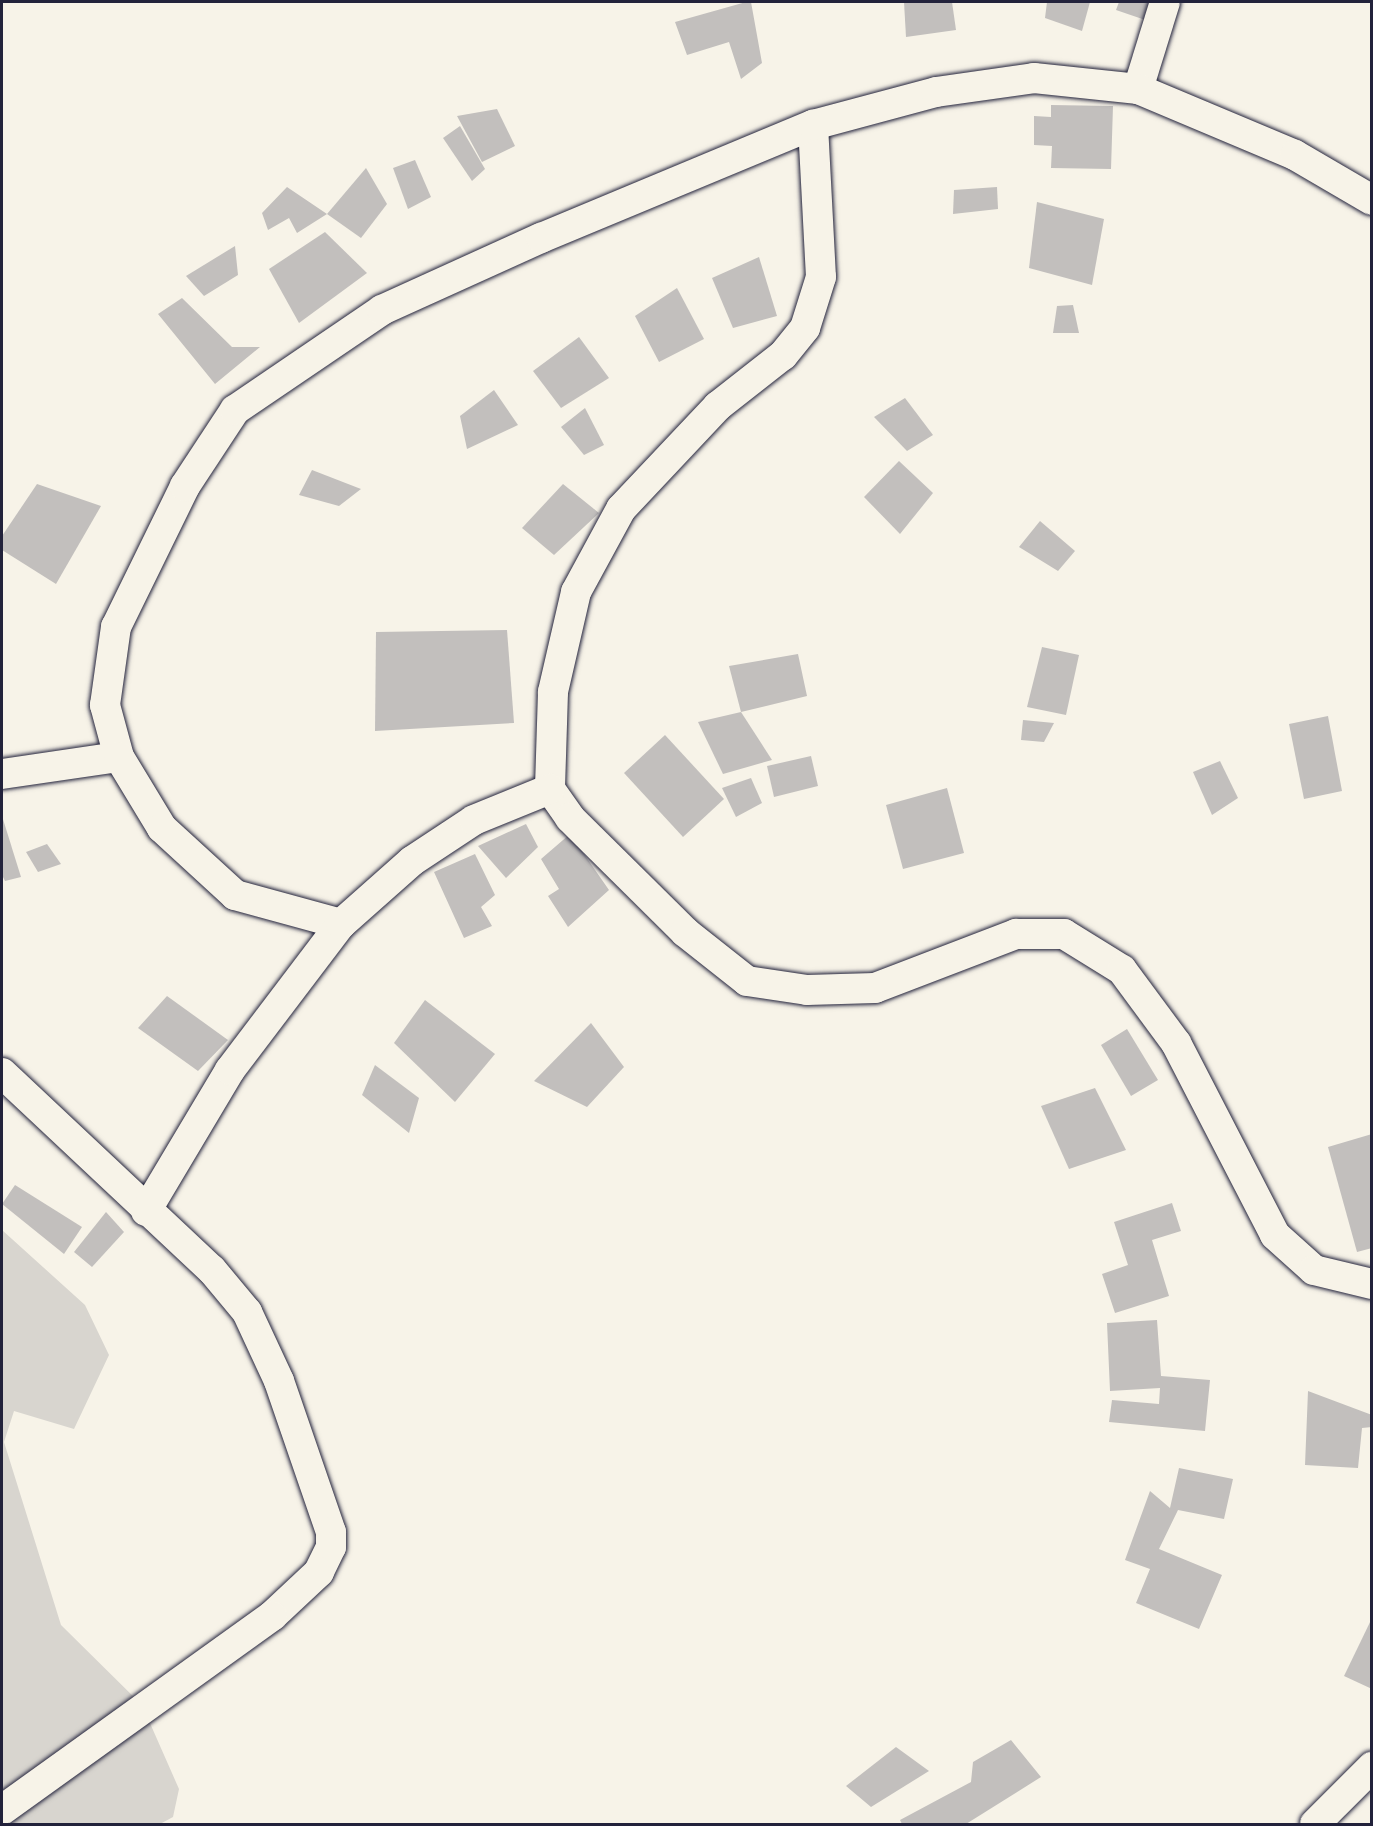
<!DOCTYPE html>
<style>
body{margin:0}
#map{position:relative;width:1373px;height:1826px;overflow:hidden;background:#f7f3e8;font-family:"Architects Daughter",sans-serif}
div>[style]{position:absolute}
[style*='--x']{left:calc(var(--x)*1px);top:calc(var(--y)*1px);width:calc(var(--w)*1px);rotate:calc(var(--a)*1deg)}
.green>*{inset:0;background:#d8d5cf}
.building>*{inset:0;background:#c2bfbd}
.roads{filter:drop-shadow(0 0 2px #22223b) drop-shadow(0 0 2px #22223b)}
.minor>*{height:30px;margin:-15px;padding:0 15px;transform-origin:15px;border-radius:15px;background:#f7f3e8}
span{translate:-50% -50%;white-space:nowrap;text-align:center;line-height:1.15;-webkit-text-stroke:6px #f7f3e8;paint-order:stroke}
.frame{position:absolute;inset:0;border:3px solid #22223b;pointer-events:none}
</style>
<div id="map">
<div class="green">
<div style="clip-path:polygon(2px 1230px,85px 1305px,109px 1355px,74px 1429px,14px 1411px,4px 1442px,61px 1625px,142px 1705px,179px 1789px,173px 1817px,160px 1824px,2px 1824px)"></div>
</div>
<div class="building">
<div style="clip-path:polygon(746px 2px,751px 2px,762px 63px,741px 79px,729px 42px,687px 55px,675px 22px)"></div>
<div style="clip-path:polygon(904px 2px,952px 2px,956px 30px,906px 37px)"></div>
<div style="clip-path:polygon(1047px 2px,1090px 2px,1082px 31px,1045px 18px)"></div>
<div style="clip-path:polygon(1119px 2px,1165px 2px,1157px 24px,1116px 10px)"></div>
<div style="clip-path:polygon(1051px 105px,1113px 106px,1111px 169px,1051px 168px,1052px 146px,1034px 145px,1034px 116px,1051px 117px)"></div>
<div style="clip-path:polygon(497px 109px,515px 146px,482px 162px,457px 116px)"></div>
<div style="clip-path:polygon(460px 126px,485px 169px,472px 181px,443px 138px)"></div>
<div style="clip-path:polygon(415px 160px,431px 197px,408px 209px,393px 168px)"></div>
<div style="clip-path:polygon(366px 168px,387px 204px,361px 238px,327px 214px)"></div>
<div style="clip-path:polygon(287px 187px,327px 214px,297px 233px,289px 218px,268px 230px,262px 213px)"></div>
<div style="clip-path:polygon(997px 187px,998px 209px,953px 214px,954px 190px)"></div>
<div style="clip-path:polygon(1037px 202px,1104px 219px,1092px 285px,1029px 268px)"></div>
<div style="clip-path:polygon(325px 232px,367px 273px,299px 323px,269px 269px)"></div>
<div style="clip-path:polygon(235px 246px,238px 275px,204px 296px,186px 276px)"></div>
<div style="clip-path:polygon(759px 257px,777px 316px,733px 328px,712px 278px)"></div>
<div style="clip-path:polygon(677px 288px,704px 339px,659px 362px,635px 316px)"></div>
<div style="clip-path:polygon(182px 298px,232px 347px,260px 347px,215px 384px,158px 314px)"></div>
<div style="clip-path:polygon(1073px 305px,1079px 333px,1053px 333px,1057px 306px)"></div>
<div style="clip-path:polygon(579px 337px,609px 378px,561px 408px,533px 371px)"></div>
<div style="clip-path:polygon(494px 390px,518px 425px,467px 449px,460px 416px)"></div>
<div style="clip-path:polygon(905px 398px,933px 435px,907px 451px,874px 417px)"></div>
<div style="clip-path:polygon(585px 408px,604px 445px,584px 455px,561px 427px)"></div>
<div style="clip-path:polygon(899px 461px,933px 493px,900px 534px,864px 497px)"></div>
<div style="clip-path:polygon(312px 470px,361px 489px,339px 506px,299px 495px)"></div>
<div style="clip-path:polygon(37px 484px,101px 506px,56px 584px,2px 550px,2px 536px)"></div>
<div style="clip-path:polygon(563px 484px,599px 513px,554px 555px,522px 528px)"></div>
<div style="clip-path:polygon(1040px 521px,1075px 551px,1058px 571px,1019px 547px)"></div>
<div style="clip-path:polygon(507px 630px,514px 723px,375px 731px,376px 632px)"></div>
<div style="clip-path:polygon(1042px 647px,1079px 655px,1066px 715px,1027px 707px)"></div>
<div style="clip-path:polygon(798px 654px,807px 696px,741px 712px,729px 666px)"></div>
<div style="clip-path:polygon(741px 712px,772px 760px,723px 774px,698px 722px)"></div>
<div style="clip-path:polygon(1328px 716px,1342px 791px,1304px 799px,1289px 724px)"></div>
<div style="clip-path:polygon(1023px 720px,1054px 723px,1044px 742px,1021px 740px)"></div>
<div style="clip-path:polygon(665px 735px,724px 799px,683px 837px,624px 773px)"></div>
<div style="clip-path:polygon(811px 756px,818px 786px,774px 797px,767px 766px)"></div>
<div style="clip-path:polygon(1220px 761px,1238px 798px,1212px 815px,1193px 772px)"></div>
<div style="clip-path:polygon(751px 778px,762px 803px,736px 817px,722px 788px)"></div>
<div style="clip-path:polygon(947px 788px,964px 853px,903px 869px,886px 805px)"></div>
<div style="clip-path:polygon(2px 816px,21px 877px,5px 881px,2px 875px)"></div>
<div style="clip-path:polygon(526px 824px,538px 847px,506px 878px,478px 846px)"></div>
<div style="clip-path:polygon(570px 834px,609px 890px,568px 927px,548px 896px,559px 889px,541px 859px)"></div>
<div style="clip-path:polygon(47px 844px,61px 864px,38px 872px,26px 852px)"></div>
<div style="clip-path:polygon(475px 854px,495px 895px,481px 907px,492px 926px,464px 938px,434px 872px)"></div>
<div style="clip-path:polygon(167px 996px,228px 1040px,198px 1071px,138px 1028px)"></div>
<div style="clip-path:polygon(425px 1000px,495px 1054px,455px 1102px,394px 1043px)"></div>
<div style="clip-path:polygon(591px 1023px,624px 1067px,587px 1107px,534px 1081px)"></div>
<div style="clip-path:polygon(1127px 1029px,1158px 1080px,1131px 1096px,1101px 1045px)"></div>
<div style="clip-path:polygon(375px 1065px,419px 1098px,409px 1133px,362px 1095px)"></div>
<div style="clip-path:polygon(1095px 1088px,1126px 1150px,1069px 1169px,1041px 1106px)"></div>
<div style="clip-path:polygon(1372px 1134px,1372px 1248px,1357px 1252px,1328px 1147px)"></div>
<div style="clip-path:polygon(15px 1185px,82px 1227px,64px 1254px,2px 1204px)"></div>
<div style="clip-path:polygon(1172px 1203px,1181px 1231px,1152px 1240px,1169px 1296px,1115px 1313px,1102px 1274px,1128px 1265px,1114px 1222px)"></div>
<div style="clip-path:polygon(106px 1212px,124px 1232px,92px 1267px,74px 1252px)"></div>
<div style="clip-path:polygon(1157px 1320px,1161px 1376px,1210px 1380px,1205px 1431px,1109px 1422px,1112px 1400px,1159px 1404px,1160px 1388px,1110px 1391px,1107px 1323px)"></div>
<div style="clip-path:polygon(1308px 1391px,1372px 1415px,1372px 1427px,1362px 1428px,1358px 1468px,1305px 1465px)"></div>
<div style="clip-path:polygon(1179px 1468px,1233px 1479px,1224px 1519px,1178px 1510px,1159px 1549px,1222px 1575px,1199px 1629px,1136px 1603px,1150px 1569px,1125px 1560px,1150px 1491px,1170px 1508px)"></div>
<div style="clip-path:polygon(1372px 1618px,1372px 1689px,1344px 1676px)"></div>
<div style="clip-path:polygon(1011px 1740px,1041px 1777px,966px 1824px,902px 1824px,900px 1820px,971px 1782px,973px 1762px)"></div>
<div style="clip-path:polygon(896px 1747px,929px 1771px,871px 1807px,846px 1786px)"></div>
</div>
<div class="roads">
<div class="minor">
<div style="--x:1138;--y:89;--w:91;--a:-72.8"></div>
<div style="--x:813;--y:125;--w:152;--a:87"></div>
<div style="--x:821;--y:277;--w:53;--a:107.4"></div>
<div style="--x:805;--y:328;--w:35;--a:129"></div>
<div style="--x:783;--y:355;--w:83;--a:141.9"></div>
<div style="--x:718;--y:406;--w:141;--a:133.3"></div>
<div style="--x:621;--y:509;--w:94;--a:118.5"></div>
<div style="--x:576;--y:592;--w:103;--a:103"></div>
<div style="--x:553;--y:692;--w:97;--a:91.8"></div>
<div style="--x:550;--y:789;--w:35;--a:55"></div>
<div style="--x:570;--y:818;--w:162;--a:44.7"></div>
<div style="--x:685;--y:932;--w:79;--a:38.3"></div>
<div style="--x:747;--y:981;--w:61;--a:8.5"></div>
<div style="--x:807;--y:990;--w:68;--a:-1.7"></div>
<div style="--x:875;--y:988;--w:151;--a:-21"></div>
<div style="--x:1016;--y:934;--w:48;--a:0"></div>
<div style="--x:1064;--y:934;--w:68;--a:31.8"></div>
<div style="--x:1122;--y:970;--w:91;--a:53.5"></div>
<div style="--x:1176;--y:1043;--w:216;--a:62.7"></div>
<div style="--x:1275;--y:1235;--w:52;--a:41.9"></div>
<div style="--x:1314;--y:1270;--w:60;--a:13.6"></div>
<div style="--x:119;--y:757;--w:54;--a:-105.1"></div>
<div style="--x:105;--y:705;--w:79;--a:-82"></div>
<div style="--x:116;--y:627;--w:157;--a:-63.9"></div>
<div style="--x:185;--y:486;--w:91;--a:-56.7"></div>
<div style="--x:235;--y:410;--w:178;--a:-34.2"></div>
<div style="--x:382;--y:310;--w:175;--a:-24.4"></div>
<div style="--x:541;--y:238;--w:295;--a:-22.6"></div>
<div style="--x:813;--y:125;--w:127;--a:-15"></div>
<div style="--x:936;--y:92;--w:99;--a:-8.1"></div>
<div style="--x:1034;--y:78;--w:105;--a:6"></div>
<div style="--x:1138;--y:89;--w:170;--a:22.8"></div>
<div style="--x:1295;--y:155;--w:89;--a:30.3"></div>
<div style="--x:2;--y:774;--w:118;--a:-8.3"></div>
<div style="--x:119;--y:757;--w:83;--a:58.8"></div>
<div style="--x:162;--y:828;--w:99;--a:42.5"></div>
<div style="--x:235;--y:895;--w:110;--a:15.3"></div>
<div style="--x:2;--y:1073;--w:288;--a:43.2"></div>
<div style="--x:212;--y:1270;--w:55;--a:50.2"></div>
<div style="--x:247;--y:1312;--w:76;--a:65.1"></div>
<div style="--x:279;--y:1381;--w:160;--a:71"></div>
<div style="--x:331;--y:1532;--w:15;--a:90"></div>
<div style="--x:331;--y:1547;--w:28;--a:116"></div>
<div style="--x:319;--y:1572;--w:64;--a:136.9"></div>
<div style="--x:272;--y:1616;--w:332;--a:144.3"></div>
<div style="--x:146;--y:1211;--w:164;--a:-59.2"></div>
<div style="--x:230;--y:1070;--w:183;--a:-52.8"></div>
<div style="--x:341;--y:924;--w:95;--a:-41.6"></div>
<div style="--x:412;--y:861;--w:74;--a:-33.5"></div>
<div style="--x:474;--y:820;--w:82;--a:-22.2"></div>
<div style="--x:1315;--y:1824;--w:81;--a:-45"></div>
</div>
</div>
<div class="frame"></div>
</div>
